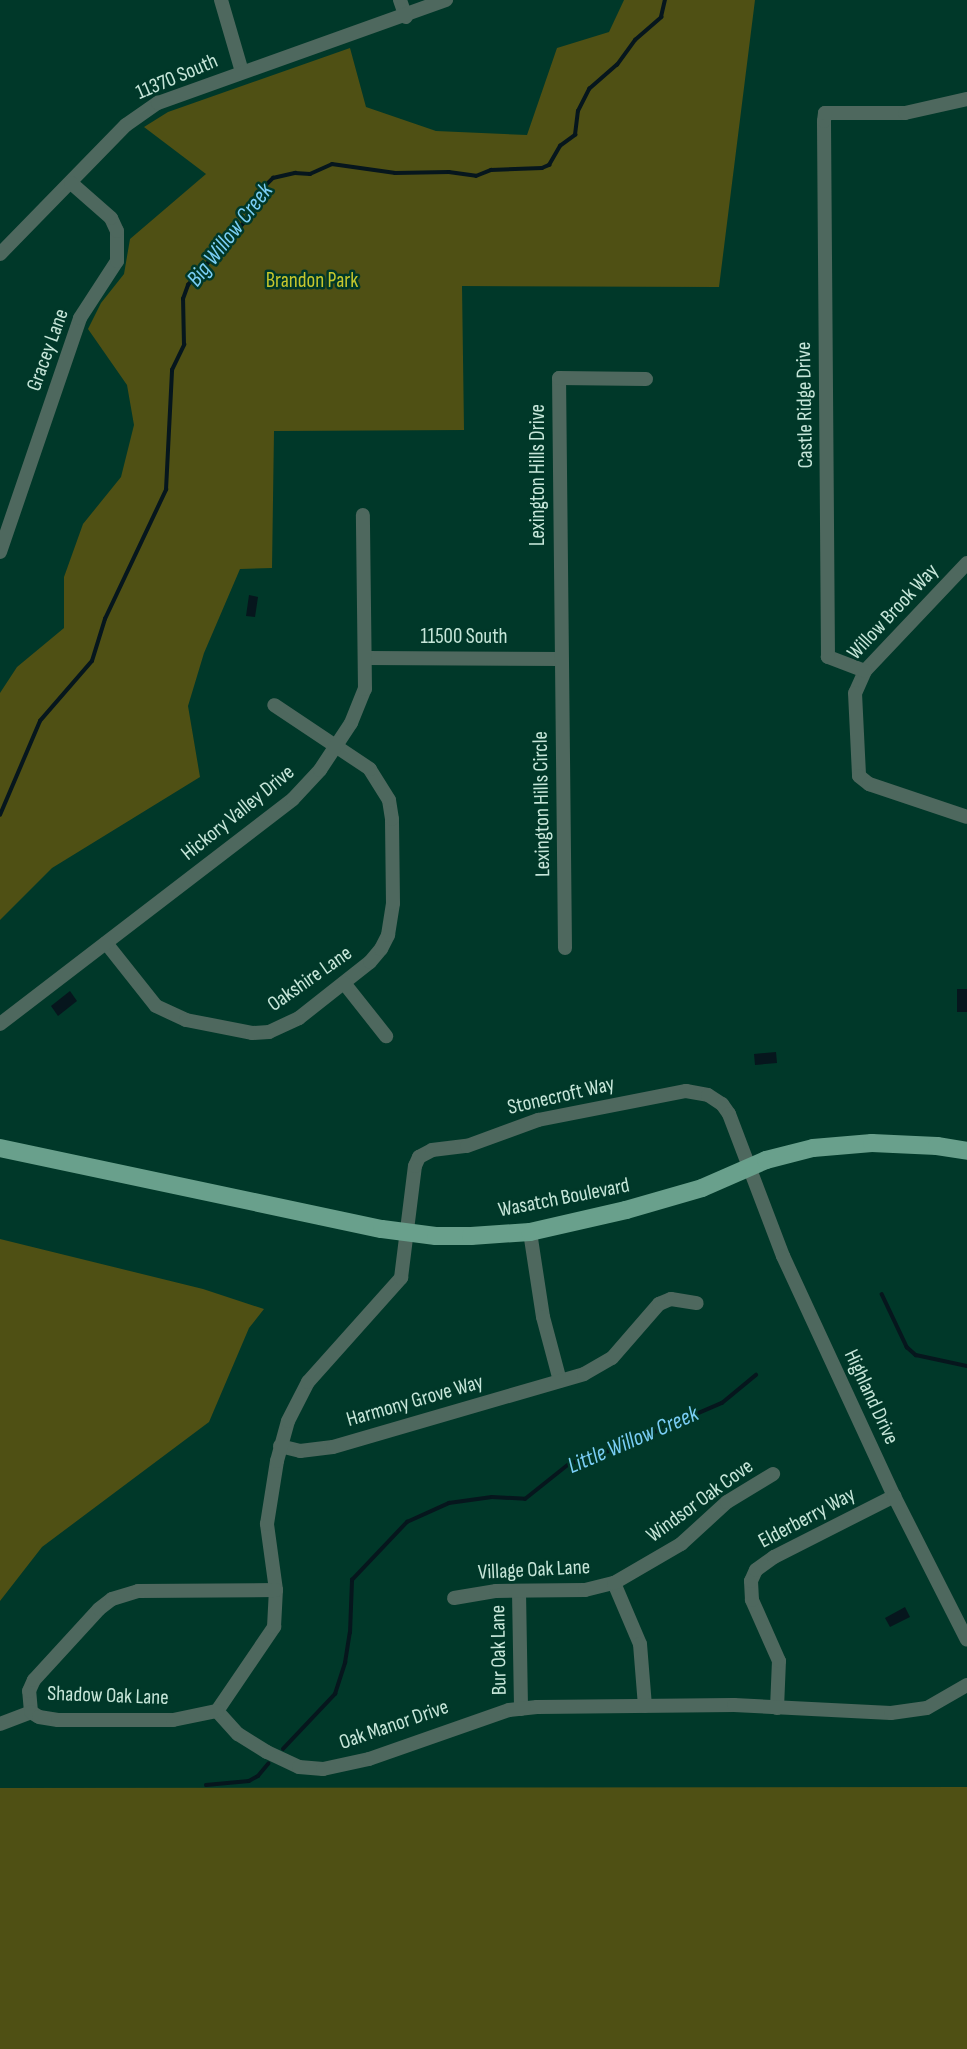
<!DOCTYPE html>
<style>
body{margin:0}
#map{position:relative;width:967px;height:2049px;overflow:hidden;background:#003829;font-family:"Sofia Sans Condensed",sans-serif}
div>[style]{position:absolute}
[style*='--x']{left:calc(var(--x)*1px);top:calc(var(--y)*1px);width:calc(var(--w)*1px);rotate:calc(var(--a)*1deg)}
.green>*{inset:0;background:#4f5014}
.water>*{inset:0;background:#06161d}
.stream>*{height:3.5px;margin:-1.75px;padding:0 1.75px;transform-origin:1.75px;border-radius:1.75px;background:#06161d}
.minor>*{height:14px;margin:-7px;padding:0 7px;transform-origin:7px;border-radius:7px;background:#4e685e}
.major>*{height:18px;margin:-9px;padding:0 9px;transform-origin:9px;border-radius:9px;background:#69a08c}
span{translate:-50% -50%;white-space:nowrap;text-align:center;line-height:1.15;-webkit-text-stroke:5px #003829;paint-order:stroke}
.street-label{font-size:21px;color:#c6e6d9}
.park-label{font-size:21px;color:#c6c72d}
.water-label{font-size:23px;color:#7acef5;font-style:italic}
</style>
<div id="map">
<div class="green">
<div style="clip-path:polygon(624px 0,755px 0,719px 287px,462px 286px,464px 430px,274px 431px,272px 568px,240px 569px,204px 653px,188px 706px,200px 777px,52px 868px,0 920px,0 693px,17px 667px,64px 628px,64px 577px,83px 524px,121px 477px,134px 425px,127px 385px,88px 329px,101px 303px,124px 274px,130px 239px,206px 174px,144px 127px,168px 112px,350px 48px,366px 107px,436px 131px,527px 135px,557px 48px,609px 32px)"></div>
<div style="clip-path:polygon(0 1239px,203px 1289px,264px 1309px,249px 1328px,209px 1422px,42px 1547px,0 1601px)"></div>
<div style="clip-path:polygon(967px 1787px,967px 2049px,0 2049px,0 1788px)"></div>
</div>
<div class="water">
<div style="clip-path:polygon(249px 595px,258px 597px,255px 617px,246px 616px)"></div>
<div style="clip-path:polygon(957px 989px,967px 989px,967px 1012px,957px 1012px)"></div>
<div style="clip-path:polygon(70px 991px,77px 1001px,58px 1016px,51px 1006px)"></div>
<div style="clip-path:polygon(776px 1052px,777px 1063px,755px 1065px,754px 1054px)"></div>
<div style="clip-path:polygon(905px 1607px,910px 1617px,890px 1627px,885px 1618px)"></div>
</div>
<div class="stream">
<div style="--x:0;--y:815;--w:102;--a:-66.9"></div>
<div style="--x:40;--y:721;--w:79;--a:-49.1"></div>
<div style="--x:92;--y:661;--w:44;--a:-72.8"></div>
<div style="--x:105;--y:619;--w:143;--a:-64.7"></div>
<div style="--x:166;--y:490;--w:120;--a:-87.1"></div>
<div style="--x:172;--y:370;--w:28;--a:-64"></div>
<div style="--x:184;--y:345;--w:46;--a:-91.2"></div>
<div style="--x:183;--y:299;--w:15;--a:-70"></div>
<div style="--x:188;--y:285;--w:93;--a:-48.1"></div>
<div style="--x:250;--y:216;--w:16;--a:-79"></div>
<div style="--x:253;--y:200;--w:13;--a:-51"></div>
<div style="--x:261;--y:190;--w:17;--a:-45"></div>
<div style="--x:273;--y:178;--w:23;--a:-13"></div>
<div style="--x:295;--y:173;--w:15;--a:4"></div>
<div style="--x:310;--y:174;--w:24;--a:-24"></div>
<div style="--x:332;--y:164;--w:64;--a:8.1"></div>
<div style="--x:395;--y:173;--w:54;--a:-1.1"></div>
<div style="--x:449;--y:172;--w:27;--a:8"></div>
<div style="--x:476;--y:176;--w:16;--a:-22"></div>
<div style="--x:491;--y:170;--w:51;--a:-2.2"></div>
<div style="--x:542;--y:168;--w:8;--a:-23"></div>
<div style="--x:549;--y:165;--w:22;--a:-60"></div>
<div style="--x:560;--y:146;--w:19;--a:-36"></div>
<div style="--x:575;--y:135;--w:24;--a:-83"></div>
<div style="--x:578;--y:111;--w:25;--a:-63"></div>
<div style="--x:589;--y:89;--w:37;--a:-41"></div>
<div style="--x:617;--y:65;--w:31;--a:-54"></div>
<div style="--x:635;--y:40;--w:35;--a:-41"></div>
<div style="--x:661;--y:17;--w:17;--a:-77"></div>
<div style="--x:882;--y:1294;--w:59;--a:64.7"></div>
<div style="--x:907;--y:1347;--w:12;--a:42"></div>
<div style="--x:916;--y:1355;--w:52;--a:12.2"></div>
<div style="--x:283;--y:1749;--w:76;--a:-46.6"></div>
<div style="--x:335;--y:1694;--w:33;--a:-72"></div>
<div style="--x:345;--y:1663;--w:30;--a:-81"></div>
<div style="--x:350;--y:1633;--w:53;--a:-87.8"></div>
<div style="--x:352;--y:1580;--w:80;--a:-46.5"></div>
<div style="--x:407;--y:1522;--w:46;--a:-24.3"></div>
<div style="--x:449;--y:1503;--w:43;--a:-7.9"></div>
<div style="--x:492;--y:1497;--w:33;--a:3"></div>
<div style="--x:525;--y:1499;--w:56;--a:-38.5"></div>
<div style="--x:569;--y:1464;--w:48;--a:-18.1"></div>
<div style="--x:615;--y:1449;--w:116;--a:-23.3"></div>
<div style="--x:722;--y:1403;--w:44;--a:-39.5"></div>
<div style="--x:206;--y:1785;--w:43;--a:-5.3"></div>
<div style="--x:249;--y:1781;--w:10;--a:-29"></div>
<div style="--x:258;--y:1776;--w:16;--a:-50"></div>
</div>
<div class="minor">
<div style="--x:221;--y:0;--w:75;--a:73.7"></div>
<div style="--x:400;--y:0;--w:18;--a:71"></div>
<div style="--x:0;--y:254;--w:180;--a:-45.7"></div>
<div style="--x:126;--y:125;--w:39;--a:-35"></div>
<div style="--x:158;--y:103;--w:306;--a:-19.7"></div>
<div style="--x:0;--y:552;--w:247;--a:-71.1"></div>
<div style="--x:80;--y:318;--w:68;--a:-57"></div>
<div style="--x:117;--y:261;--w:30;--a:-90"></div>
<div style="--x:117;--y:231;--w:14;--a:-115"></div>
<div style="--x:111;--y:218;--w:53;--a:-138.8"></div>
<div style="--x:967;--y:563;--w:149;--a:133.4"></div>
<div style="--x:865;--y:671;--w:24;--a:114"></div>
<div style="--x:855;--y:693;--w:83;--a:87.2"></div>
<div style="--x:859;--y:776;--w:13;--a:39"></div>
<div style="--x:869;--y:784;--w:103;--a:18.6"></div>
<div style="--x:367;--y:658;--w:194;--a:0.3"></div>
<div style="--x:865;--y:671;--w:40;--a:-159"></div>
<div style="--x:828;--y:657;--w:536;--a:-90.43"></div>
<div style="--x:824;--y:121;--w:8;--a:-83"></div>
<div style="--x:825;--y:113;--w:80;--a:0"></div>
<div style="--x:905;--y:113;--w:64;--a:-12.7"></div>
<div style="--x:106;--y:943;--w:80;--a:51.6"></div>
<div style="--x:156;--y:1006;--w:33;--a:25"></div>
<div style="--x:186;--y:1020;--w:67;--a:11.1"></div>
<div style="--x:252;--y:1033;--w:17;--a:-3"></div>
<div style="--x:269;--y:1032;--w:33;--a:-25"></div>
<div style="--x:299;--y:1018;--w:90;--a:-38.3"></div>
<div style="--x:370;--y:962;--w:17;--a:-50"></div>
<div style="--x:381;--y:949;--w:16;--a:-63"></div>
<div style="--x:388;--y:935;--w:32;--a:-81"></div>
<div style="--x:393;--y:903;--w:84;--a:-90.7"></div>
<div style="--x:392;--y:819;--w:19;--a:-99"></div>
<div style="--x:389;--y:800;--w:36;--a:-122"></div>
<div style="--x:370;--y:769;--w:115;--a:-146.3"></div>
<div style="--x:565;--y:948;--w:570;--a:-90.6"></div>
<div style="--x:559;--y:378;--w:87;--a:0.7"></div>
<div style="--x:344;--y:983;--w:68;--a:51.6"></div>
<div style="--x:0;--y:1024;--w:369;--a:-37.5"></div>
<div style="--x:293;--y:799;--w:40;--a:-47"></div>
<div style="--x:320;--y:770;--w:56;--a:-56.6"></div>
<div style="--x:351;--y:723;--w:37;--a:-68"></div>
<div style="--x:365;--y:689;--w:174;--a:-90.7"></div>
<div style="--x:530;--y:1232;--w:86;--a:81.3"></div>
<div style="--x:543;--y:1317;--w:66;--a:75.1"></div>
<div style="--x:280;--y:1446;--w:21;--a:14"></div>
<div style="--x:300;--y:1451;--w:33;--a:-7"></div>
<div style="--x:333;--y:1447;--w:261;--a:-16.2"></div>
<div style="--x:584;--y:1374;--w:32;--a:-30"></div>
<div style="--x:612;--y:1358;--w:72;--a:-49"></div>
<div style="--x:659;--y:1304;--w:13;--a:-23"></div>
<div style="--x:671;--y:1299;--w:26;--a:9"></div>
<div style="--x:614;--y:1583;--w:66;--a:66.9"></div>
<div style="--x:640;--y:1644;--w:62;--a:85.4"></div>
<div style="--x:519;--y:1592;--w:117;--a:89"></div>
<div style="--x:454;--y:1598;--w:43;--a:-9.5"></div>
<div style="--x:496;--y:1591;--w:89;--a:-0.6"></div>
<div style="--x:585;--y:1590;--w:30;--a:-14"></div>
<div style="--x:614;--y:1583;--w:78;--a:-30.2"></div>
<div style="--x:681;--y:1544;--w:62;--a:-42.4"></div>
<div style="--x:727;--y:1502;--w:54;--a:-31.3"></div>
<div style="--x:777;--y:1708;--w:47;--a:-87.6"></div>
<div style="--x:779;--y:1661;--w:67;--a:-113.9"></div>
<div style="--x:752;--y:1600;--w:19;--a:-93"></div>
<div style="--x:751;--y:1581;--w:12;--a:-66"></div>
<div style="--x:756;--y:1570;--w:22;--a:-36"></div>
<div style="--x:774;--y:1557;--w:135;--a:-26.9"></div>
<div style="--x:217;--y:1711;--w:102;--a:-55.8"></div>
<div style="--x:274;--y:1627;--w:37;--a:-87"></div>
<div style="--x:276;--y:1590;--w:67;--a:-97.8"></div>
<div style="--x:267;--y:1524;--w:64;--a:-81"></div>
<div style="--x:277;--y:1461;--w:41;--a:-74.6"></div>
<div style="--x:288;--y:1421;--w:44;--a:-62.9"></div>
<div style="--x:308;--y:1382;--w:140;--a:-48.2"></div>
<div style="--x:401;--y:1278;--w:113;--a:-82.9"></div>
<div style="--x:415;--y:1166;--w:10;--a:-66"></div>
<div style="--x:419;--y:1157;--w:15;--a:-28"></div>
<div style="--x:432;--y:1150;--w:35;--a:-7"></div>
<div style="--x:467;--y:1146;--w:76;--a:-20.1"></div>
<div style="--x:538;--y:1120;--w:151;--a:-11.1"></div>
<div style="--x:686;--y:1091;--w:22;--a:10"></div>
<div style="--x:708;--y:1095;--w:17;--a:33"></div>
<div style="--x:722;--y:1104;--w:12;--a:55"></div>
<div style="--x:729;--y:1114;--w:152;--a:69.2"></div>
<div style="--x:783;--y:1256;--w:264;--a:65.2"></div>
<div style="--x:894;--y:1496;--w:161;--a:63.1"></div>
<div style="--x:217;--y:1711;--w:31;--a:48"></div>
<div style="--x:238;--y:1734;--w:34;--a:32"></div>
<div style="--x:267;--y:1752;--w:35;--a:25"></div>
<div style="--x:299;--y:1767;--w:24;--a:5"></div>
<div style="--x:323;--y:1769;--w:47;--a:-12.3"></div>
<div style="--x:369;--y:1759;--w:148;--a:-19.3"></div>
<div style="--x:509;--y:1710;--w:28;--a:-6"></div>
<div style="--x:537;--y:1707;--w:197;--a:-0.6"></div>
<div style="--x:734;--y:1705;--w:157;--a:2.9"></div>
<div style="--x:891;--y:1713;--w:36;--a:-8"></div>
<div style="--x:927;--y:1708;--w:46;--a:-29.9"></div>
<div style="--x:31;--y:1712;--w:21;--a:-95"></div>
<div style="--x:29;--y:1691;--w:12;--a:-66"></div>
<div style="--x:34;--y:1680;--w:96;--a:-47.5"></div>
<div style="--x:99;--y:1609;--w:16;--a:-38"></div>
<div style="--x:112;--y:1599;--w:27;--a:-17"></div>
<div style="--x:138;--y:1591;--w:138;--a:-0.4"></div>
<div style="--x:0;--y:1724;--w:33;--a:-21"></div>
<div style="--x:31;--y:1712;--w:9;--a:32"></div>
<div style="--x:39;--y:1717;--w:19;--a:9"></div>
<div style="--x:58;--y:1720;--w:115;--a:0"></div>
<div style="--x:173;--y:1720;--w:45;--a:-11.6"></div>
</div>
<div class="major">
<div style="--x:0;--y:1148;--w:390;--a:12"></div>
<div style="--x:382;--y:1229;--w:54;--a:7.4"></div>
<div style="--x:436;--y:1236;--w:35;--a:0"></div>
<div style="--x:471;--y:1236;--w:59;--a:-3.9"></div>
<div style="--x:530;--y:1232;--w:98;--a:-12.9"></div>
<div style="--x:626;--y:1210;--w:79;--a:-16.1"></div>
<div style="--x:702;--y:1188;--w:70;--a:-23.6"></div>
<div style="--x:766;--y:1160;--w:49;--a:-14.3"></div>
<div style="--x:813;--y:1148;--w:59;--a:-4.8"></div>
<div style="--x:872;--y:1143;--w:65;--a:2.6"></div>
<div style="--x:937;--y:1146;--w:30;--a:9"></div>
</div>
<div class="street-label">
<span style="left:177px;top:77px;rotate:-23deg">11370 South</span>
<span style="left:48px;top:350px;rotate:-70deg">Gracey Lane</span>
<span style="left:805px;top:405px;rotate:-91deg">Castle Ridge Drive</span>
<span style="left:538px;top:475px;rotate:-90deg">Lexington Hills Drive</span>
<span style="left:893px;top:612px;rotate:-47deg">Willow Brook Way</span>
<span style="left:464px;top:637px">11500 South</span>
<span style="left:542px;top:804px;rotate:-91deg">Lexington Hills Circle</span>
<span style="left:238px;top:813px;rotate:-39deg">Hickory Valley Drive</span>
<span style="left:310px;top:979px;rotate:-35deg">Oakshire Lane</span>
<span style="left:561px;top:1096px;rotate:-13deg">Stonecroft Way</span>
<span style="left:564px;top:1198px;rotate:-11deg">Wasatch Boulevard</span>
<span style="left:871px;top:1397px;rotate:65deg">Highland Drive</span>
<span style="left:415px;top:1401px;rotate:-16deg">Harmony Grove Way</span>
<span style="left:700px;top:1501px;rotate:-36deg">Windsor Oak Cove</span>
<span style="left:807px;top:1518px;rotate:-28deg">Elderberry Way</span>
<span style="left:534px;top:1570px;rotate:-3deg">Village Oak Lane</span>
<span style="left:499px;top:1650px;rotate:-91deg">Bur Oak Lane</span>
<span style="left:108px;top:1696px;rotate:2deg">Shadow Oak Lane</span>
<span style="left:394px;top:1725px;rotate:-19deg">Oak Manor Drive</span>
</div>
<div class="park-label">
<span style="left:312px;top:281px">Brandon Park</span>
</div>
<div class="water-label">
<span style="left:230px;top:235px;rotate:-52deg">Big Willow Creek</span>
<span style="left:633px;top:1440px;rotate:-23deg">Little Willow Creek</span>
</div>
</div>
